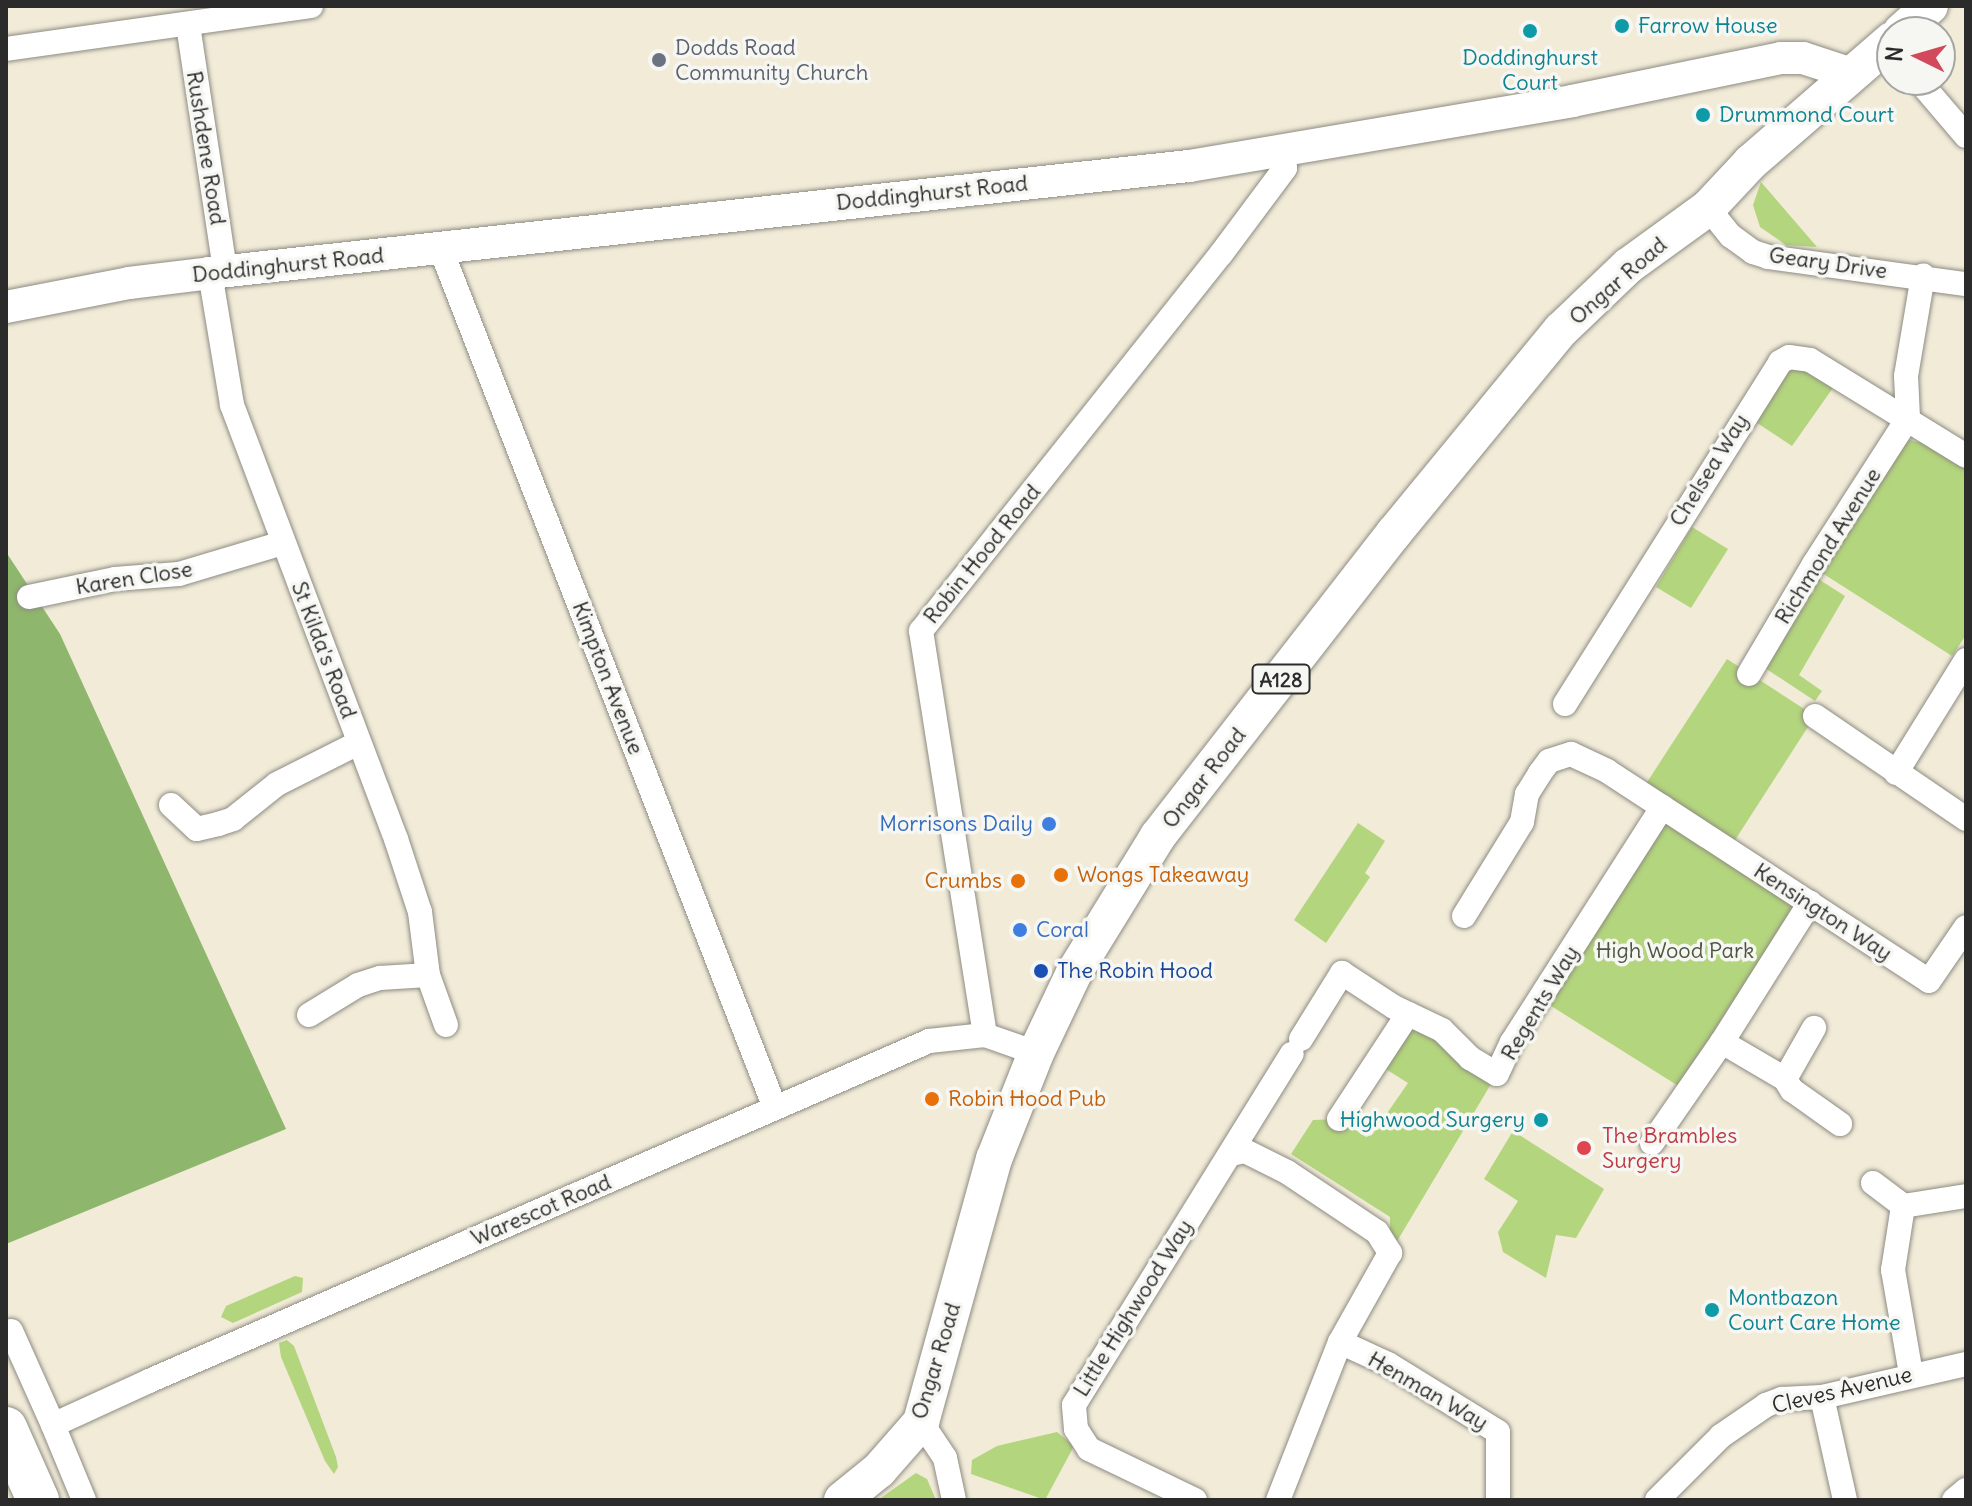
<!DOCTYPE html>
<style>
body{margin:0}
#map{position:relative;width:1972px;height:1506px;overflow:hidden;background:#f1ebd8;font-family:Delius,sans-serif}
div>[style]{position:absolute}
[style*='--x']{left:calc(var(--x)*1px);top:calc(var(--y)*1px);width:calc(var(--w)*1px);rotate:calc(var(--a)*1deg)}
.green>*{inset:0;background:#b3d57d}
.forest>*{inset:0;background:#8eb66c}
.roads{filter:drop-shadow(0 0 2px #8e8b82) drop-shadow(0 0 2px #8e8b82)}
.street>*{height:24px;margin:-12px;padding:0 12px;transform-origin:12px;border-radius:12px;background:#fff}
.secondary>*{height:32px;margin:-16px;padding:0 16px;transform-origin:16px;border-radius:16px;background:#fff}
.primary>*{height:36px;margin:-18px;padding:0 18px;transform-origin:18px;border-radius:18px;background:#fff}
.highway>*{height:42px;margin:-21px;padding:0 21px;transform-origin:21px;border-radius:21px;background:#fff}
.dots>*{width:22px;height:22px;translate:-50% -50%;box-sizing:border-box;border:4px solid #f6f6f2;border-radius:50%}
span{translate:-50% -50%;white-space:nowrap;text-align:center;line-height:1.15;-webkit-text-stroke:7px #f6f6f2;paint-order:stroke}
.shield-label span{padding:2px 6px;background:#f6f6f2;border:2px solid;border-radius:6px;-webkit-text-stroke-width:0}
.shield-label{font-size:20px;color:#2b2b2b;font-weight:700}
.culture-label{font-size:22px;color:#0d838f}
.left{translate:0 -50%;text-align:left}
.right{translate:-100% -50%;text-align:right}
.worship-label{font-size:22px;color:#5b616d}
.street-label{font-size:22px;color:#2b2b2b}
.shop-label{font-size:22px;color:#366cbe}
.food-label{font-size:22px;color:#c56008}
.park-label{font-size:22px;color:#4d5640}
.transit-label{font-size:22px;color:#164399}
.health-label{font-size:22px;color:#be3a42}
.frame{position:absolute;inset:0;border:8px solid #2b2b2b;pointer-events:none}
.north{position:absolute;left:1876px;top:16px;width:80px;height:80px;box-sizing:border-box;background:#f6f6f2;border:2px solid #a5a5a2;border-radius:50%;rotate:275deg;font-size:22px;font-weight:700;line-height:32px;text-align:center;color:#2b2b2b}
.north::after{content:'';display:block;margin:auto;width:28px;height:36px;background:#d1495b;clip-path:polygon(50% 0,100% 100%,50% 72%,0 100%)}
</style>
<div id="map">
<div class="green">
<div style="clip-path:polygon(1761px 182px,1817px 247px,1786px 245px,1760px 227px,1753px 205px)"></div>
<div style="clip-path:polygon(1797px 364px,1835px 385px,1792px 446px,1751px 419px,1776px 379px)"></div>
<div style="clip-path:polygon(1910px 440px,1930px 445px,1966px 469px,1966px 635px,1952px 656px,1819px 571px,1903px 442px)"></div>
<div style="clip-path:polygon(1692px 527px,1728px 549px,1691px 608px,1656px 587px)"></div>
<div style="clip-path:polygon(1812px 575px,1845px 596px,1799px 675px,1822px 691px,1815px 701px,1765px 668px)"></div>
<div style="clip-path:polygon(1727px 659px,1815px 716px,1728px 851px,1810px 903px,1688px 1092px,1540px 999px,1662px 807px,1640px 793px)"></div>
<div style="clip-path:polygon(1358px 823px,1385px 841px,1365px 873px,1370px 877px,1326px 943px,1294px 920px)"></div>
<div style="clip-path:polygon(1408px 1014px,1497px 1074px,1390px 1253px,1390px 1217px,1291px 1154px,1313px 1120px,1339px 1119px,1366px 1137px,1372px 1135px,1408px 1083px,1384px 1068px)"></div>
<div style="clip-path:polygon(1513px 1131px,1604px 1189px,1576px 1238px,1556px 1235px,1546px 1278px,1503px 1252px,1498px 1232px,1518px 1201px,1484px 1179px)"></div>
<div style="clip-path:polygon(295px 1276px,303px 1278px,302px 1292px,233px 1323px,221px 1317px,226px 1306px)"></div>
<div style="clip-path:polygon(287px 1340px,294px 1346px,336px 1457px,338px 1467px,334px 1474px,325px 1461px,281px 1357px,279px 1343px)"></div>
<div style="clip-path:polygon(1057px 1432px,1074px 1446px,1045px 1500px,971px 1474px,972px 1460px,997px 1446px)"></div>
<div style="clip-path:polygon(916px 1473px,927px 1479px,936px 1500px,878px 1500px)"></div>
</div>
<div class="forest">
<div style="clip-path:polygon(6px 552px,60px 634px,286px 1129px,6px 1244px)"></div>
</div>
<div class="roads">
<div class="street">
<div style="--x:188;--y:25;--w:249;--a:81.4"></div>
<div style="--x:6;--y:49;--w:308;--a:-8"></div>
<div style="--x:1925;--y:88;--w:63;--a:49.5"></div>
<div style="--x:1708;--y:208;--w:36;--a:51"></div>
<div style="--x:1731;--y:236;--w:27;--a:36"></div>
<div style="--x:1753;--y:252;--w:16;--a:18"></div>
<div style="--x:1768;--y:257;--w:200;--a:7.8"></div>
<div style="--x:440;--y:247;--w:924;--a:68.74"></div>
<div style="--x:210;--y:273;--w:134;--a:80.5"></div>
<div style="--x:232;--y:405;--w:464;--a:69.3"></div>
<div style="--x:396;--y:839;--w:77;--a:71.8"></div>
<div style="--x:420;--y:912;--w:64;--a:82.8"></div>
<div style="--x:428;--y:975;--w:53;--a:70.2"></div>
<div style="--x:1908;--y:418;--w:42;--a:-92.7"></div>
<div style="--x:1906;--y:376;--w:102;--a:-80.4"></div>
<div style="--x:29;--y:597;--w:88;--a:-11.8"></div>
<div style="--x:115;--y:579;--w:64;--a:-4.5"></div>
<div style="--x:179;--y:574;--w:109;--a:-16.6"></div>
<div style="--x:1749;--y:674;--w:128;--a:-59.4"></div>
<div style="--x:1814;--y:564;--w:174;--a:-57.2"></div>
<div style="--x:1565;--y:704;--w:404;--a:-57.8"></div>
<div style="--x:1780;--y:362;--w:10;--a:-29"></div>
<div style="--x:1789;--y:357;--w:21;--a:8"></div>
<div style="--x:1810;--y:360;--w:183;--a:31.6"></div>
<div style="--x:1815;--y:716;--w:183;--a:34.3"></div>
<div style="--x:1896;--y:773;--w:133;--a:-58.2"></div>
<div style="--x:171;--y:805;--w:35;--a:43"></div>
<div style="--x:197;--y:829;--w:22;--a:-13"></div>
<div style="--x:218;--y:824;--w:16;--a:-18"></div>
<div style="--x:233;--y:819;--w:56;--a:-38.5"></div>
<div style="--x:277;--y:784;--w:91;--a:-26.8"></div>
<div style="--x:1464;--y:916;--w:110;--a:-58.3"></div>
<div style="--x:1522;--y:822;--w:28;--a:-80"></div>
<div style="--x:1527;--y:794;--w:25;--a:-58"></div>
<div style="--x:1540;--y:773;--w:15;--a:-53"></div>
<div style="--x:1549;--y:761;--w:23;--a:-18"></div>
<div style="--x:1571;--y:754;--w:40;--a:25"></div>
<div style="--x:1607;--y:771;--w:384;--a:33.1"></div>
<div style="--x:1929;--y:981;--w:65;--a:-55.6"></div>
<div style="--x:309;--y:1015;--w:57;--a:-31.5"></div>
<div style="--x:358;--y:985;--w:23;--a:-18"></div>
<div style="--x:380;--y:978;--w:48;--a:-3.6"></div>
<div style="--x:985;--y:1035;--w:409;--a:-99"></div>
<div style="--x:921;--y:631;--w:482;--a:-51.5"></div>
<div style="--x:1221;--y:254;--w:107;--a:-53.3"></div>
<div style="--x:1285;--y:168;--w:16;--a:-94"></div>
<div style="--x:1301;--y:1039;--w:78;--a:-58.2"></div>
<div style="--x:1342;--y:973;--w:62;--a:33.2"></div>
<div style="--x:1394;--y:1007;--w:53;--a:25.6"></div>
<div style="--x:1442;--y:1030;--w:40;--a:45"></div>
<div style="--x:1470;--y:1058;--w:31;--a:31"></div>
<div style="--x:1497;--y:1074;--w:35;--a:-65"></div>
<div style="--x:1512;--y:1042;--w:279;--a:-57.4"></div>
<div style="--x:1722;--y:1042;--w:73;--a:30.4"></div>
<div style="--x:1785;--y:1079;--w:13;--a:58"></div>
<div style="--x:1792;--y:1090;--w:59;--a:35.3"></div>
<div style="--x:1785;--y:1079;--w:59;--a:-60.4"></div>
<div style="--x:1339;--y:1119;--w:126;--a:-56.7"></div>
<div style="--x:1652;--y:1143;--w:123;--a:-55.3"></div>
<div style="--x:1722;--y:1042;--w:165;--a:-57.7"></div>
<div style="--x:1231;--y:1154;--w:14;--a:-12"></div>
<div style="--x:1245;--y:1151;--w:47;--a:26.6"></div>
<div style="--x:1287;--y:1172;--w:108;--a:33.7"></div>
<div style="--x:1377;--y:1232;--w:25;--a:58"></div>
<div style="--x:1390;--y:1253;--w:102;--a:119.3"></div>
<div style="--x:1340;--y:1342;--w:170;--a:111.4"></div>
<div style="--x:1873;--y:1183;--w:38;--a:37"></div>
<div style="--x:11;--y:1331;--w:103;--a:65.9"></div>
<div style="--x:1340;--y:1342;--w:53;--a:24.6"></div>
<div style="--x:1388;--y:1364;--w:129;--a:31.7"></div>
<div style="--x:1498;--y:1432;--w:68;--a:90"></div>
<div style="--x:1911;--y:1374;--w:106;--a:-99.8"></div>
<div style="--x:1893;--y:1270;--w:65;--a:-81.1"></div>
<div style="--x:1903;--y:1206;--w:64;--a:-9"></div>
<div style="--x:1822;--y:1397;--w:106;--a:77.4"></div>
<div style="--x:921;--y:1422;--w:43;--a:56.3"></div>
<div style="--x:945;--y:1458;--w:43;--a:77.9"></div>
<div style="--x:84;--y:1500;--w:81;--a:-112.5"></div>
<div style="--x:53;--y:1425;--w:106;--a:-24.6"></div>
<div style="--x:149;--y:1381;--w:851;--a:-23.55"></div>
<div style="--x:929;--y:1041;--w:56;--a:-6.1"></div>
<div style="--x:985;--y:1035;--w:54;--a:19.4"></div>
<div style="--x:1195;--y:1500;--w:118;--a:-154.3"></div>
<div style="--x:1089;--y:1449;--w:24;--a:-123"></div>
<div style="--x:1076;--y:1429;--w:24;--a:-95"></div>
<div style="--x:1074;--y:1405;--w:413;--a:-58.2"></div>
<div style="--x:1657;--y:1500;--w:91;--a:-45"></div>
<div style="--x:1721;--y:1436;--w:55;--a:-34.6"></div>
<div style="--x:1766;--y:1405;--w:17;--a:-21"></div>
<div style="--x:1782;--y:1399;--w:40;--a:-2.9"></div>
<div style="--x:1822;--y:1397;--w:148;--a:-12.9"></div>
<div style="--x:1954;--y:1500;--w:16;--a:-40"></div>
</div>
<div class="secondary">
<div style="--x:6;--y:307;--w:125;--a:-11"></div>
<div style="--x:129;--y:283;--w:82;--a:-7"></div>
<div style="--x:210;--y:273;--w:985;--a:-6.24"></div>
<div style="--x:1189;--y:166;--w:388;--a:-9.6"></div>
<div style="--x:1572;--y:101;--w:213;--a:-11.6"></div>
<div style="--x:1781;--y:58;--w:22;--a:0"></div>
<div style="--x:1803;--y:58;--w:52;--a:18.1"></div>
</div>
<div class="primary">
<div style="--x:1901;--y:32;--w:39;--a:-42"></div>
<div style="--x:842;--y:1500;--w:48;--a:-39"></div>
<div style="--x:879;--y:1470;--w:64;--a:-48.8"></div>
<div style="--x:921;--y:1422;--w:273;--a:-74.5"></div>
<div style="--x:994;--y:1159;--w:114;--a:-68.4"></div>
<div style="--x:1036;--y:1053;--w:91;--a:-64.6"></div>
<div style="--x:1075;--y:971;--w:158;--a:-58.4"></div>
<div style="--x:1158;--y:836;--w:384;--a:-52.1"></div>
<div style="--x:1394;--y:533;--w:263;--a:-50.6"></div>
<div style="--x:1561;--y:330;--w:93;--a:-43.7"></div>
<div style="--x:1628;--y:266;--w:99;--a:-35.9"></div>
<div style="--x:1708;--y:208;--w:63;--a:-46.9"></div>
<div style="--x:1751;--y:162;--w:186;--a:-40.9"></div>
</div>
<div class="highway">
<div style="--x:6;--y:1428;--w:79;--a:66"></div>
</div>
</div>
<div class="dots">
<div style="left:1622px;top:26px;background:#0f9aa8"></div>
<div style="left:1530px;top:31px;background:#0f9aa8"></div>
<div style="left:659px;top:60px;background:#6b7280"></div>
<div style="left:1703px;top:115px;background:#0f9aa8"></div>
<div style="left:1049px;top:824px;background:#3f7fe0"></div>
<div style="left:1061px;top:875px;background:#e8710a"></div>
<div style="left:1018px;top:881px;background:#e8710a"></div>
<div style="left:1020px;top:930px;background:#3f7fe0"></div>
<div style="left:1041px;top:971px;background:#1a4fb4"></div>
<div style="left:932px;top:1099px;background:#e8710a"></div>
<div style="left:1541px;top:1120px;background:#0f9aa8"></div>
<div style="left:1584px;top:1148px;background:#e0444e"></div>
<div style="left:1712px;top:1310px;background:#0f9aa8"></div>
</div>
<div class="shield-label">
<span style="left:1281px;top:679px">A128</span>
</div>
<div class="culture-label">
<span class="left" style="left:1638px;top:26px">Farrow House</span>
<span style="left:1530px;top:70px">Doddinghurst<br>Court</span>
<span class="left" style="left:1719px;top:115px">Drummond Court</span>
<span class="right" style="left:1525px;top:1120px">Highwood Surgery</span>
<span class="left" style="left:1728px;top:1310px">Montbazon<br>Court Care Home</span>
</div>
<div class="worship-label">
<span class="left" style="left:675px;top:60px">Dodds Road<br>Community Church</span>
</div>
<div class="street-label">
<span style="left:206px;top:148px;rotate:81deg">Rushdene Road</span>
<span style="left:932px;top:193px;rotate:-6deg">Doddinghurst Road</span>
<span style="left:1828px;top:263px;rotate:8deg">Geary Drive</span>
<span style="left:288px;top:265px;rotate:-6deg">Doddinghurst Road</span>
<span style="left:1618px;top:281px;rotate:-41deg">Ongar Road</span>
<span style="left:1709px;top:470px;rotate:-58deg">Chelsea Way</span>
<span style="left:1828px;top:546px;rotate:-58deg">Richmond Avenue</span>
<span style="left:982px;top:554px;rotate:-51deg">Robin Hood Road</span>
<span style="left:134px;top:578px;rotate:-9deg">Karen Close</span>
<span style="left:324px;top:650px;rotate:69deg">St Kilda's Road</span>
<span style="left:608px;top:678px;rotate:69deg">Kimpton Avenue</span>
<span style="left:1204px;top:778px;rotate:-52deg">Ongar Road</span>
<span style="left:1823px;top:912px;rotate:33deg">Kensington Way</span>
<span style="left:1540px;top:1003px;rotate:-59deg">Regents Way</span>
<span style="left:541px;top:1210px;rotate:-23deg">Warescot Road</span>
<span style="left:1133px;top:1308px;rotate:-58deg">Little Highwood Way</span>
<span style="left:936px;top:1361px;rotate:-73deg">Ongar Road</span>
<span style="left:1842px;top:1390px;rotate:-13deg">Cleves Avenue</span>
<span style="left:1428px;top:1391px;rotate:30deg">Henman Way</span>
</div>
<div class="shop-label">
<span class="right" style="left:1033px;top:824px">Morrisons Daily</span>
<span class="left" style="left:1036px;top:930px">Coral</span>
</div>
<div class="food-label">
<span class="left" style="left:1077px;top:875px">Wongs Takeaway</span>
<span class="right" style="left:1002px;top:881px">Crumbs</span>
<span class="left" style="left:948px;top:1099px">Robin Hood Pub</span>
</div>
<div class="park-label">
<span style="left:1675px;top:951px">High Wood Park</span>
</div>
<div class="transit-label">
<span class="left" style="left:1057px;top:971px">The Robin Hood</span>
</div>
<div class="health-label">
<span class="left" style="left:1602px;top:1148px">The Brambles<br>Surgery</span>
</div>
<div class="frame"></div>
<div class="north">N</div>
</div>
